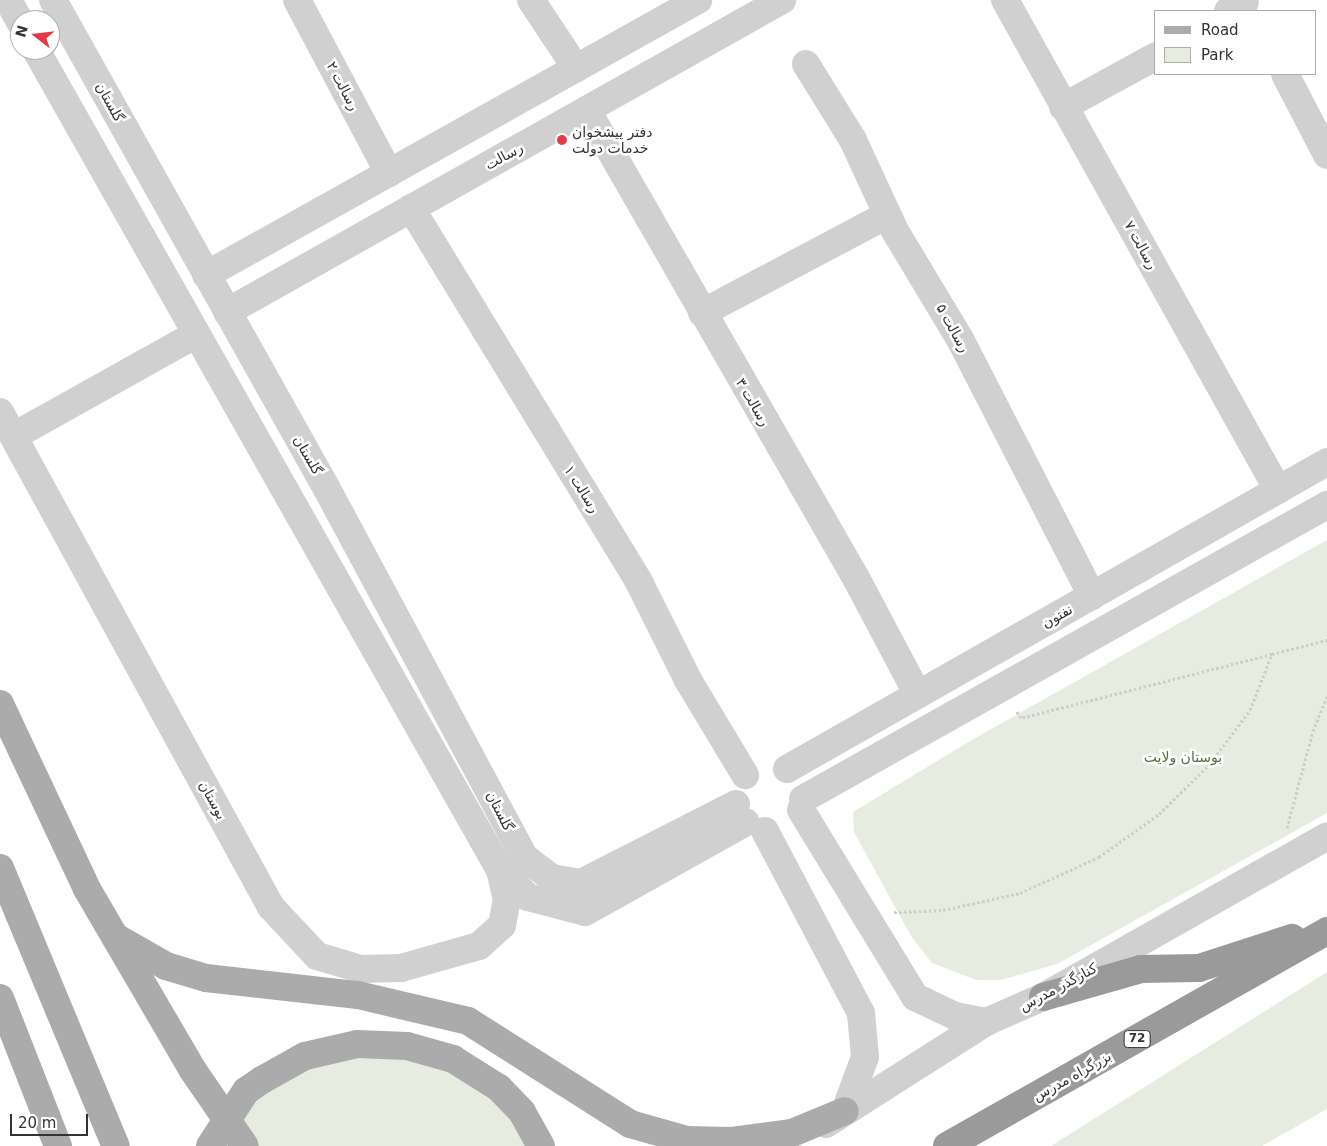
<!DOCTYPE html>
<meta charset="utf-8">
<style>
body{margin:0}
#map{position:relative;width:1327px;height:1146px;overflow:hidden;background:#fff;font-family:"DejaVu Sans","Noto Sans Arabic",sans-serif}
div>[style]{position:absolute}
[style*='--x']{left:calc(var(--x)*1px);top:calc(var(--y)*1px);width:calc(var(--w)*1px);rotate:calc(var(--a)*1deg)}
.green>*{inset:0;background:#e6ecdf}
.path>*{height:3px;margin-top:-1.5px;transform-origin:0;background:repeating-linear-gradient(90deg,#cdcdcd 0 2.5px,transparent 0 5px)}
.minor>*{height:28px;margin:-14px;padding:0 14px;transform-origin:14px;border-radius:14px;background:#d0d0d0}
.major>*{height:28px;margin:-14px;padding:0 14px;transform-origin:14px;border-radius:14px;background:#ababab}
.highway>*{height:28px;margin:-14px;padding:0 14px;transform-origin:14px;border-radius:14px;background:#9a9a9a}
.major-bridge>*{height:28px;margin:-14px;padding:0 14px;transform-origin:14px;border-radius:14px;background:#ababab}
.dots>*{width:14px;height:14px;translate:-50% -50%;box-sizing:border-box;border:2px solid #fff;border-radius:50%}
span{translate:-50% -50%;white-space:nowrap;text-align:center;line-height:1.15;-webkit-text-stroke:5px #fff;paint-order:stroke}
.shield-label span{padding:1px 4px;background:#fff;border:1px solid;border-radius:4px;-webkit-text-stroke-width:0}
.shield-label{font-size:12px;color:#333;font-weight:700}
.street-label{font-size:14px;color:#333}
.poi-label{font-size:14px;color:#333}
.left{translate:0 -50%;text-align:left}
.park-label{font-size:14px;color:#56703f}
.legend{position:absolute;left:1154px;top:10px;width:162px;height:65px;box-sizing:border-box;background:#fff;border:1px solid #adadad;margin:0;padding:6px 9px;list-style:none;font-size:15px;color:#333}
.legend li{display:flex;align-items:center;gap:10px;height:25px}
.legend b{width:25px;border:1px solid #adadad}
.north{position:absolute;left:10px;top:10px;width:50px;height:50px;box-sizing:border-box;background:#fff;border:1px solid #adadad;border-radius:50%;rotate:286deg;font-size:14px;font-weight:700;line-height:20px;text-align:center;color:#333}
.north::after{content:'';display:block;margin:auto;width:18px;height:22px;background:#e63946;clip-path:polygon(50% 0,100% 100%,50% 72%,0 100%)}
.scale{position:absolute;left:10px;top:1114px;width:78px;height:22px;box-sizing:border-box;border:2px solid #333;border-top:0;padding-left:6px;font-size:15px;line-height:18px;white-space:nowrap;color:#333;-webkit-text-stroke:4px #fff;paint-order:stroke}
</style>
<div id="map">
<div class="green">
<div style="clip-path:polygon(1327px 540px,1327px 813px,1057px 964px,1001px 980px,976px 980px,932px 963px,911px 936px,854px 832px,853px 812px,970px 741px)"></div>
<div style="clip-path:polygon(1327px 972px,1327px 1109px,1262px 1146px,1051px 1146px)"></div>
<div style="clip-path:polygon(358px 1046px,452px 1060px,539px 1146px,213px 1146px,249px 1092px)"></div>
</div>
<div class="path">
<div style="--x:1272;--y:654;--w:57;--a:-14.3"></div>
<div style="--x:1287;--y:828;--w:100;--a:-75"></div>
<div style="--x:1313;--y:731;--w:37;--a:-68"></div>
<div style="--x:894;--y:912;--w:49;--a:-2.3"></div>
<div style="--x:943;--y:910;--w:79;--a:-12.4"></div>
<div style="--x:1020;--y:893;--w:87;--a:-24.5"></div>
<div style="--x:1099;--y:857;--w:74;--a:-35.6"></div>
<div style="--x:1159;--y:814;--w:69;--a:-44.4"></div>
<div style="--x:1208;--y:766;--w:70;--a:-53.1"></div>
<div style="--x:1250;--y:710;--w:60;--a:-68.6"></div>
<div style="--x:1272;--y:654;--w:259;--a:165.7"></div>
<div style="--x:1021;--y:718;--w:9;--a:-122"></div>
</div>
<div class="minor">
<div style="--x:8;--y:0;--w:25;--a:61"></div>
<div style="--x:53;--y:0;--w:561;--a:60.74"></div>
<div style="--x:327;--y:489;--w:417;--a:61.8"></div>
<div style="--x:524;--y:857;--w:35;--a:37"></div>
<div style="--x:552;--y:878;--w:29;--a:10"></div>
<div style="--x:581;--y:883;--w:174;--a:-27"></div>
<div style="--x:297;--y:0;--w:196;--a:62"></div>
<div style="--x:531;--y:0;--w:82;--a:56.5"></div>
<div style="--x:1005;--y:0;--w:561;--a:60.88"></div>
<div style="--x:1228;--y:11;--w:19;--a:-28"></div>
<div style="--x:36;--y:50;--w:942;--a:60.5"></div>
<div style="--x:500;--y:870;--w:39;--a:44"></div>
<div style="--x:528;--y:897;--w:59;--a:14.7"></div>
<div style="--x:585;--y:912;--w:184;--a:-29.2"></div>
<div style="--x:806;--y:64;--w:89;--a:58.3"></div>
<div style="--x:853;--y:140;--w:100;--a:65.2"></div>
<div style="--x:895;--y:231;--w:126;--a:59"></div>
<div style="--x:960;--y:339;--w:289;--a:62.8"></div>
<div style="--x:1285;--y:74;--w:91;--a:62.6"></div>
<div style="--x:1063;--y:107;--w:106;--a:-28.7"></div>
<div style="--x:587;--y:110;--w:540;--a:60.11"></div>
<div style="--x:856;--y:578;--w:132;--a:62.1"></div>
<div style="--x:411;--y:208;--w:438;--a:58.6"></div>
<div style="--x:639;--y:582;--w:110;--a:63.4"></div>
<div style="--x:688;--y:680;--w:111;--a:59"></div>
<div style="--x:206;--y:275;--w:564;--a:-29.2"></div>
<div style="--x:227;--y:312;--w:637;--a:-29.34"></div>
<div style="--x:702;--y:313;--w:209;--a:-27.9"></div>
<div style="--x:0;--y:412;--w:564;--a:61.3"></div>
<div style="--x:271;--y:907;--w:67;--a:46.8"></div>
<div style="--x:317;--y:956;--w:46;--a:16.5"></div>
<div style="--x:361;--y:969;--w:40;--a:-1.4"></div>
<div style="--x:401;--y:968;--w:81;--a:-15.8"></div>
<div style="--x:479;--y:946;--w:31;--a:-42"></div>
<div style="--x:502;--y:925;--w:25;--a:-79"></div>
<div style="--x:507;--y:900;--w:31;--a:-103"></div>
<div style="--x:14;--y:436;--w:207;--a:-29.2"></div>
<div style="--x:787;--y:769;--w:621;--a:-29.62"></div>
<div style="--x:803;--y:799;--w:601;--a:-29.3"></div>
<div style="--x:801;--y:810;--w:219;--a:58.6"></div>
<div style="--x:915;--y:997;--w:44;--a:25.4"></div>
<div style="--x:955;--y:1016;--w:32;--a:11"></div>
<div style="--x:765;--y:831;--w:206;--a:62.2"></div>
<div style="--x:861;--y:1013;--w:44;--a:84.8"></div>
<div style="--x:865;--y:1057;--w:58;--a:110.3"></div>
<div style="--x:826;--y:1124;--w:190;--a:-32.5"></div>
<div style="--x:986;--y:1022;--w:62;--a:-23.7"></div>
<div style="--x:1043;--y:997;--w:326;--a:-29.5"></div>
</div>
<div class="major">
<div style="--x:0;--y:704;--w:204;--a:64.8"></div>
<div style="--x:87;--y:889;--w:208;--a:59.7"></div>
<div style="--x:192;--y:1069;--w:93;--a:55.5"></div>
<div style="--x:0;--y:868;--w:301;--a:67.4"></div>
<div style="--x:117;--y:938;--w:56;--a:29.7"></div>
<div style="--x:166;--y:966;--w:42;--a:16.7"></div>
<div style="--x:206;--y:978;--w:153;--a:6.4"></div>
<div style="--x:358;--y:995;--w:113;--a:13.3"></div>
<div style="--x:468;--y:1021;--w:192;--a:32.4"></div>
<div style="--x:630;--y:1124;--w:59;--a:15.7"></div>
<div style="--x:687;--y:1140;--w:45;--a:1.3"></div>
<div style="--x:732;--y:1141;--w:61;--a:-7.6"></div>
<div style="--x:792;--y:1133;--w:57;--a:-22.5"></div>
<div style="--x:0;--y:998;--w:159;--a:68.6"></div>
<div style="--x:262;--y:1080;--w:49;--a:-29.2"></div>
<div style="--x:305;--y:1056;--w:53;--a:-13"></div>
<div style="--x:357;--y:1044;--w:50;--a:2.3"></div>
<div style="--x:407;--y:1046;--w:48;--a:15.8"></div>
<div style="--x:453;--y:1059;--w:54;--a:32.2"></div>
<div style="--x:499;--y:1088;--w:33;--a:46"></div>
<div style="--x:522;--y:1112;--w:39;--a:61"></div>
</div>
<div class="highway">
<div style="--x:1043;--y:997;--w:102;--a:-15.9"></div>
<div style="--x:1141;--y:969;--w:58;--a:-1"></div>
<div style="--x:1199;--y:968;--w:98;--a:-17.9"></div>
<div style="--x:947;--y:1146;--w:437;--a:-29.5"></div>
</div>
<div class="major-bridge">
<div style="--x:210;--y:1146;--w:66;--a:-56.8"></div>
<div style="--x:246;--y:1091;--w:19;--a:-35"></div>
</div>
<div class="dots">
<div style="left:562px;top:140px;background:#e63946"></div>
</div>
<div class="shield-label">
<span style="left:1137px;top:1039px">72</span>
</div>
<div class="street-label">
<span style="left:343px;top:86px;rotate:62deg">رسالت ۲</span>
<span style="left:110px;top:102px;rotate:61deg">گلستان</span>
<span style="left:504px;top:156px;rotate:-29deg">رسالت</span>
<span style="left:1141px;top:245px;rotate:61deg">رسالت ۷</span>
<span style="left:953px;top:328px;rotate:61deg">رسالت ۵</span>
<span style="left:753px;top:402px;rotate:60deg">رسالت ۳</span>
<span style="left:308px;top:455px;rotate:60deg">گلستان</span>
<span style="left:582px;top:489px;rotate:58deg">رسالت ۱</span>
<span style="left:1057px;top:616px;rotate:-30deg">نفتون</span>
<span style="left:213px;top:800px;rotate:61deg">بوستان</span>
<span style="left:500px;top:811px;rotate:63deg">گلستان</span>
<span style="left:1058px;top:987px;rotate:-28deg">کنارگذر مدرس</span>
<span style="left:1072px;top:1076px;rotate:-29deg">بزرگراه مدرس</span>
</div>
<div class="poi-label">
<span class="left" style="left:572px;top:140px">دفتر پیشخوان<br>خدمات دولت</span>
</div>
<div class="park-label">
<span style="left:1183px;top:757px">بوستان ولایت</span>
</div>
<ul class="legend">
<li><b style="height:6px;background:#ababab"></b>Road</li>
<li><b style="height:14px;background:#e6ecdf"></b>Park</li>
</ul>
<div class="north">N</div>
<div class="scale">20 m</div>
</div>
